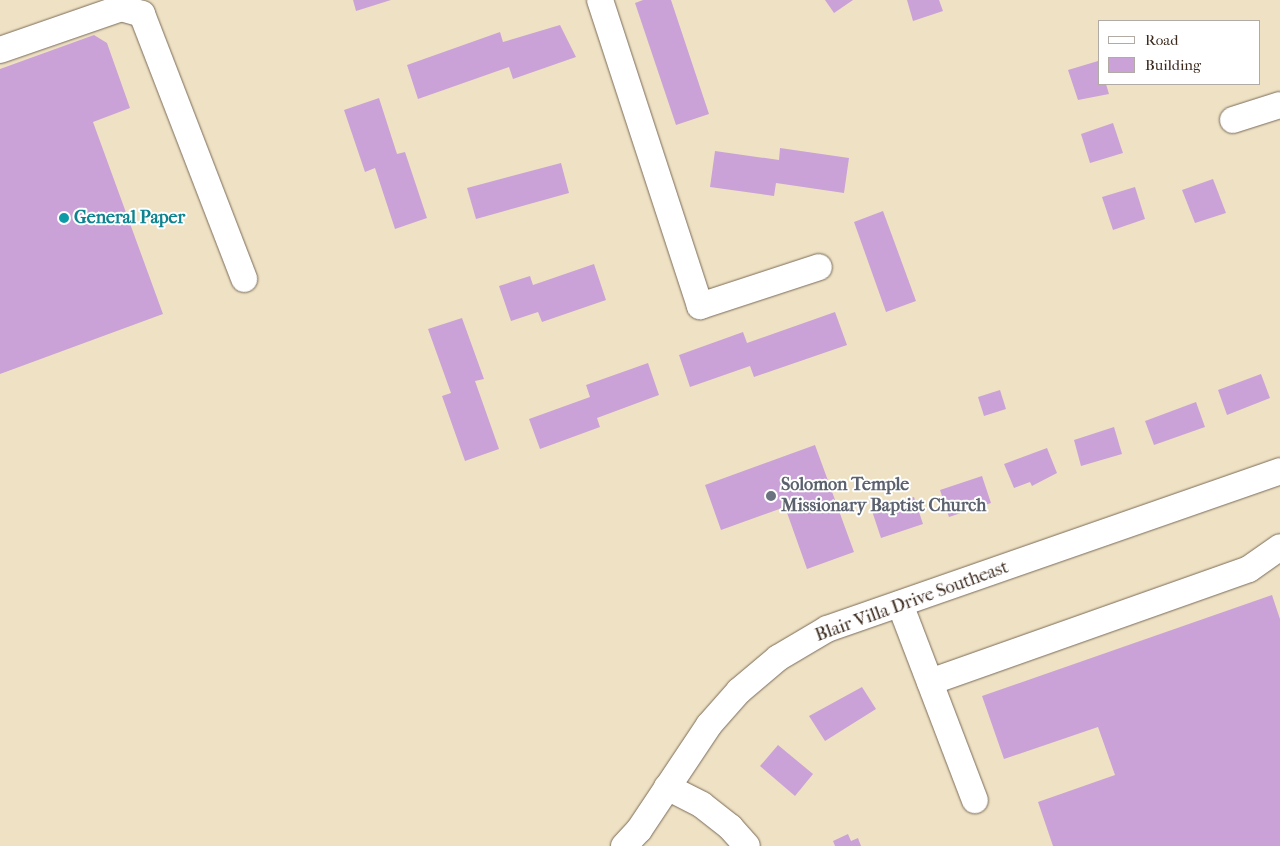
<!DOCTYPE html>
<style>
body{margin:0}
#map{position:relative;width:1280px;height:846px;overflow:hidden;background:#efe2c4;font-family:"IM FELL French Canon",serif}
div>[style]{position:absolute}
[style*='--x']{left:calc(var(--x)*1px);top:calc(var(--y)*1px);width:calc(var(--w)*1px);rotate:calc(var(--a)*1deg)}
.building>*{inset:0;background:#caa2d7}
.roads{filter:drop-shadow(0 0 1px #7a6a58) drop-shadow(0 0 1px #7a6a58)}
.minor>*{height:26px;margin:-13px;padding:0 13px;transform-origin:13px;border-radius:13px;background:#fff}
.dots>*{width:14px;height:14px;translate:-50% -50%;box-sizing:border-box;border:2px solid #fff;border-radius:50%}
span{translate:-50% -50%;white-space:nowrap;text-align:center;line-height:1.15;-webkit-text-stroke:4px #fff;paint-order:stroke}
.culture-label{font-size:18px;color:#0d838f;font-weight:700}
.left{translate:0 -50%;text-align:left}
.worship-label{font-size:18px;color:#5b616d;font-weight:700}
.street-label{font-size:18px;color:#3b2a1e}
.legend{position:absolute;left:1098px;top:20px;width:162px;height:65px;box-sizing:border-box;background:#fff;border:1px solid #b1aaa5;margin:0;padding:6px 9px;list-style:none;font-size:15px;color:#3b2a1e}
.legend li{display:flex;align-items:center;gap:10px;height:25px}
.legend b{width:25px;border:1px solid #b1aaa5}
</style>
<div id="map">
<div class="building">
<div style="clip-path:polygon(353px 0,391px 0,356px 11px)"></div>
<div style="clip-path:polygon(643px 0,671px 0,709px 114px,676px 125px,635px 3px)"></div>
<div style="clip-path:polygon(825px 0,853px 0,834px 13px)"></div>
<div style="clip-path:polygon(907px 0,939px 0,943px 11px,913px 21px)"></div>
<div style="clip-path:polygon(560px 25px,576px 57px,513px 79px,509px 67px,418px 99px,407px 65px,500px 32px,503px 42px)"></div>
<div style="clip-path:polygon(94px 35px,107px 43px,130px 108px,93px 122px,163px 314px,0 374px,0 69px)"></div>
<div style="clip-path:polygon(1098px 61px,1099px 84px,1106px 84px,1109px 94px,1078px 100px,1068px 70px)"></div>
<div style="clip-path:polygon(379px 98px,397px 154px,405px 152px,427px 218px,395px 229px,375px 168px,365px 172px,344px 110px)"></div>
<div style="clip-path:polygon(1113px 123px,1123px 153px,1090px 163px,1081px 134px)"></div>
<div style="clip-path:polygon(780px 148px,849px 158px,844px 193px,776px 183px,774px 196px,710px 187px,715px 151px,779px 160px)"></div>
<div style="clip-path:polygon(561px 163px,569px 193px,476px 219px,467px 188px)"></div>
<div style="clip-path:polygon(1213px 179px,1226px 213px,1195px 223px,1182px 190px)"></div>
<div style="clip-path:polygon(1135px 187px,1145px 219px,1113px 230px,1102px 197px)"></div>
<div style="clip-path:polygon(883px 211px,916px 301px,886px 312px,854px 222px)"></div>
<div style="clip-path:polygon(594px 264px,606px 300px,542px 322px,538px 312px,511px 321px,499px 286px,530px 276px,533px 285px)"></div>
<div style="clip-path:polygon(835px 312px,847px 345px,754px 377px,750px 366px,690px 387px,679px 355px,743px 332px,747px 343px)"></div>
<div style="clip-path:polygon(462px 318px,484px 379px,475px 381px,499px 449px,465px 461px,442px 396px,451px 393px,428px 329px)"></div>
<div style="clip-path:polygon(648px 363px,659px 395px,597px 418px,600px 427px,540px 449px,529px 419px,590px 397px,586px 385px)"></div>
<div style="clip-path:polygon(1261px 374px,1270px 398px,1227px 415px,1218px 390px)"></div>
<div style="clip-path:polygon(1000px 390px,1006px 409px,984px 416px,978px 397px)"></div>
<div style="clip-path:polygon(1196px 402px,1205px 427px,1154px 445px,1145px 421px)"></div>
<div style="clip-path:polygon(1114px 427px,1122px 454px,1081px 466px,1074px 440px)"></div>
<div style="clip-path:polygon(815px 445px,854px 552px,807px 569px,785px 507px,721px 530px,705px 485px)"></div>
<div style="clip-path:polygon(1047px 448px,1057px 473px,1032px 486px,1030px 482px,1014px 488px,1004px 464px)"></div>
<div style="clip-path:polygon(982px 476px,991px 503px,949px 517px,940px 490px)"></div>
<div style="clip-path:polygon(914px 497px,923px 524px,881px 538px,872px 511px)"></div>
<div style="clip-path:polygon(1272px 595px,1280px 619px,1280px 846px,1053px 846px,1038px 802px,1115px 775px,1098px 727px,1004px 759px,982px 696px)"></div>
<div style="clip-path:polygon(862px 687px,876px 709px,825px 741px,809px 716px)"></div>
<div style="clip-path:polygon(778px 745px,813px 774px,795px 796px,760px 766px)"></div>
<div style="clip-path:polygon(848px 834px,851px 841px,858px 838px,861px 846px,835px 846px,833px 841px)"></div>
</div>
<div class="roads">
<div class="minor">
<div style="--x:600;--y:0;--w:322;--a:71.9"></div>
<div style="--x:700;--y:306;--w:125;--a:-18.1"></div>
<div style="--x:0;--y:50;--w:128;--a:-19.1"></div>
<div style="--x:121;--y:8;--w:22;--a:16"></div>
<div style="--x:142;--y:14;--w:284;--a:68.9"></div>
<div style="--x:1233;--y:120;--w:49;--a:-17.7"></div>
<div style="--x:900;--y:604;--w:210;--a:69.1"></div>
<div style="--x:930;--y:682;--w:338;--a:-19.5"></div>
<div style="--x:1249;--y:569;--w:38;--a:-35"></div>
<div style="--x:667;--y:787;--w:39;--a:27"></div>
<div style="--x:702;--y:805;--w:36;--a:38"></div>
<div style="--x:730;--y:827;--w:25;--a:48"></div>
<div style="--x:624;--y:846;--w:22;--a:-47"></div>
<div style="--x:639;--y:830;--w:126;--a:-56.3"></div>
<div style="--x:709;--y:725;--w:45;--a:-48.6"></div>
<div style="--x:739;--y:691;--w:51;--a:-40.2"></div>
<div style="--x:778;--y:658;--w:57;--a:-30.6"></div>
<div style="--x:827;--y:629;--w:480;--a:-19.2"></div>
</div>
</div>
<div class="dots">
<div style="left:64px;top:218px;background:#0f9aa8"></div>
<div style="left:771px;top:496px;background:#6b7280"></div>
</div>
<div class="culture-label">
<span class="left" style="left:74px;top:218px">General Paper</span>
</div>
<div class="worship-label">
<span class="left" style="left:781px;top:496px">Solomon Temple<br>Missionary Baptist Church</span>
</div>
<div class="street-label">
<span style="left:912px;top:602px;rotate:-20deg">Blair Villa Drive Southeast</span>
</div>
<ul class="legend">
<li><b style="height:6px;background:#fff"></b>Road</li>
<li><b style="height:14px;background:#caa2d7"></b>Building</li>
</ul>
</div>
